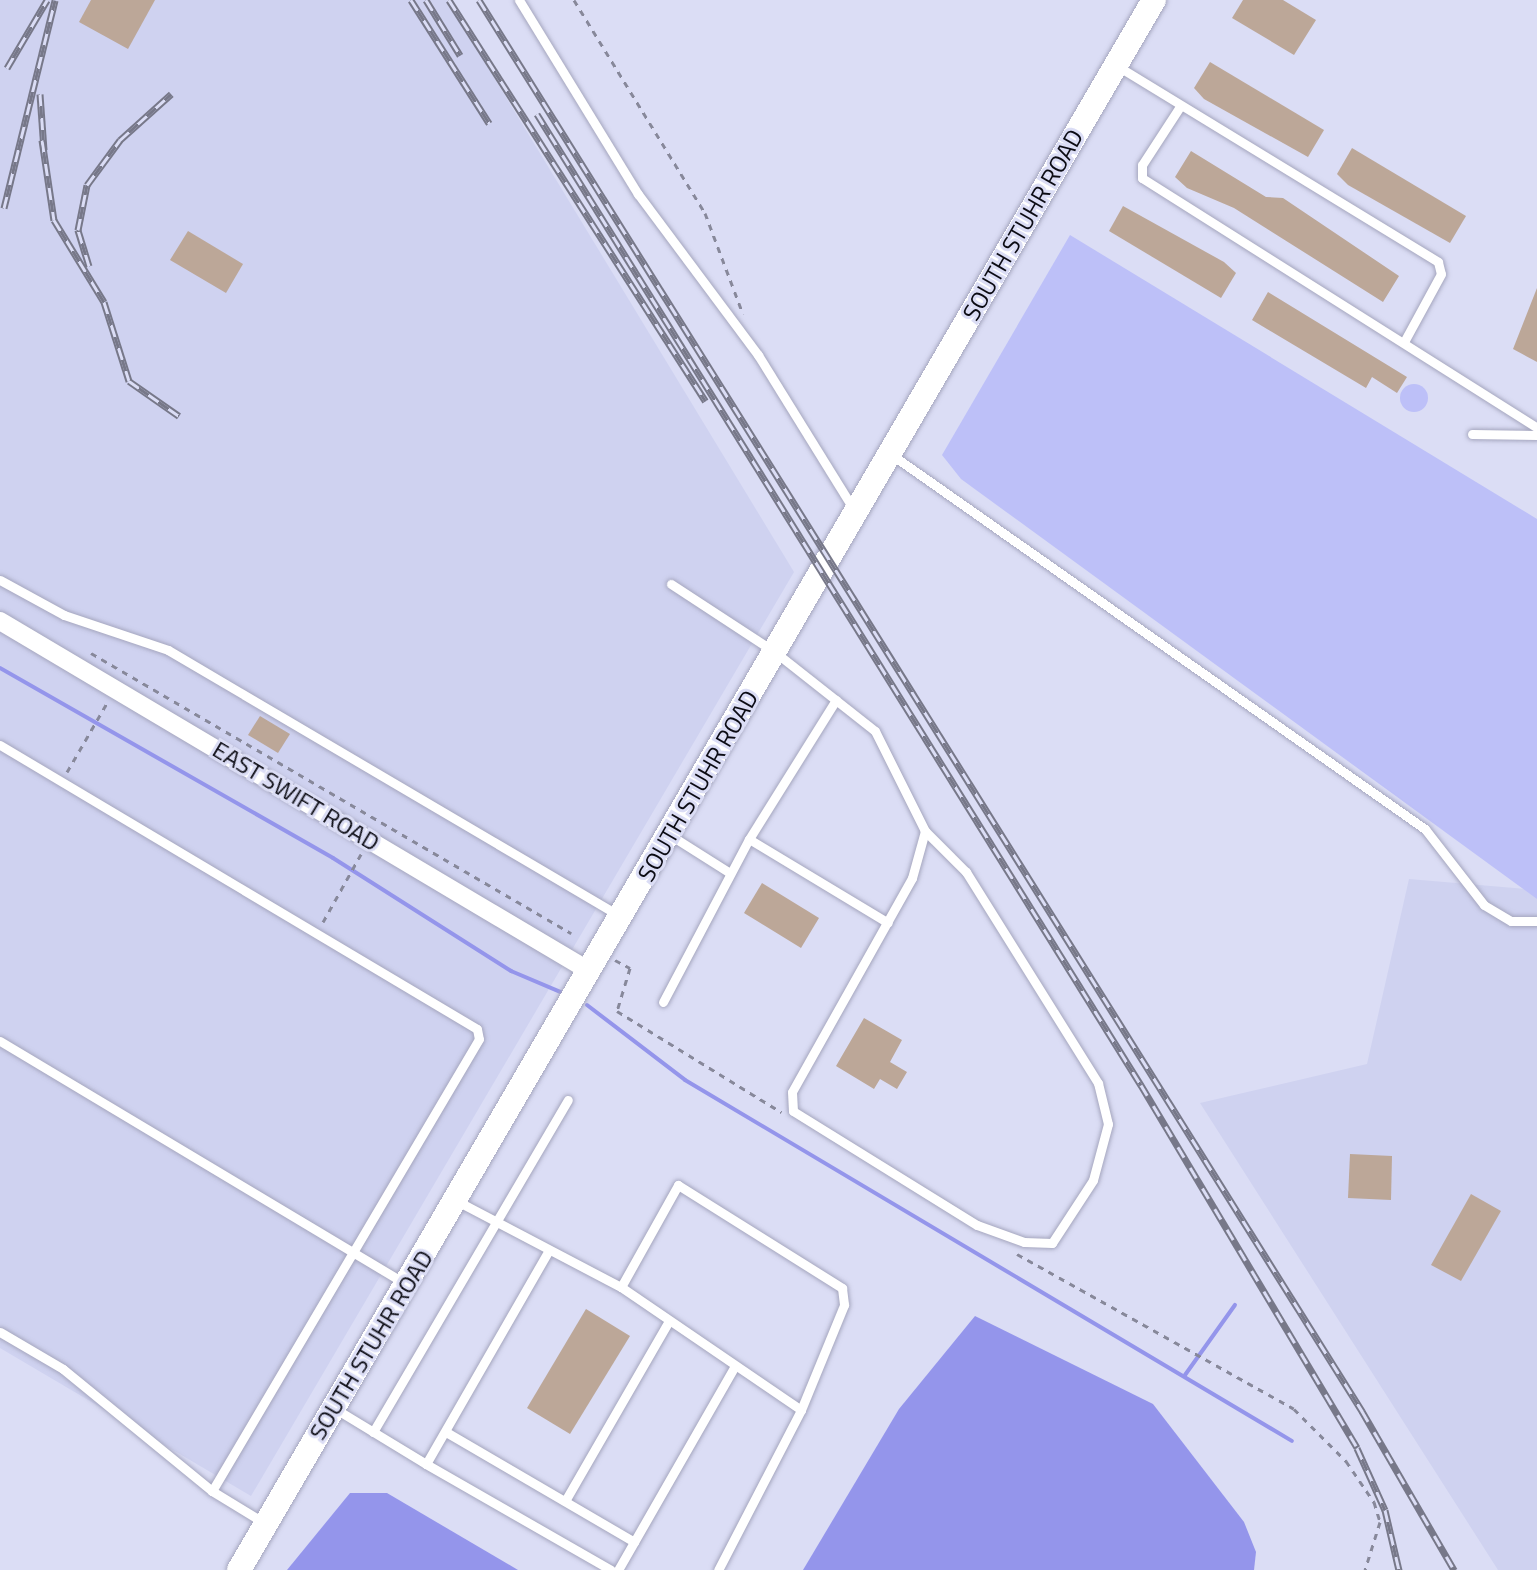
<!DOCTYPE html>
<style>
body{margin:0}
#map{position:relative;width:1537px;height:1570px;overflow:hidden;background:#dbddf5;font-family:"Titillium Web",sans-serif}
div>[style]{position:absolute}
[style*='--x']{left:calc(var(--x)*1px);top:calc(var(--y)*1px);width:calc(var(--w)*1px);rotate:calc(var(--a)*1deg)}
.built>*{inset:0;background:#cfd2f0}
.green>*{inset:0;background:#bdc0f8}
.round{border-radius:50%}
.water>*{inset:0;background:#9495eb}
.stream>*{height:4px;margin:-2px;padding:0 2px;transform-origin:2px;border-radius:2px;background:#9495eb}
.building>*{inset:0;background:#bca798}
.path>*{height:3px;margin-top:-1.5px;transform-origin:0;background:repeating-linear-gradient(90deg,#87889a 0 6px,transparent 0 12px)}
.roads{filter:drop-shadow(0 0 2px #a5a6be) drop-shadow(0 0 2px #a5a6be)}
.service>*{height:9px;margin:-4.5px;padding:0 4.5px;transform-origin:4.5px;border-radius:4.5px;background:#fff}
.minor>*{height:18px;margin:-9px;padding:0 9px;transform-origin:9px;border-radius:9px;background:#fff}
.secondary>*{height:24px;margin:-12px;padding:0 12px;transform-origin:12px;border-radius:12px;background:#fff}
.rail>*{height:7px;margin-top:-3.5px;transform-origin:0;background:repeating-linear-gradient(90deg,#dbddf5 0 12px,#777889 0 24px);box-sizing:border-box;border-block:2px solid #777889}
span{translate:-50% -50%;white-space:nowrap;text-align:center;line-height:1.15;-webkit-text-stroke:6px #dbddf5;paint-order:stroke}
.street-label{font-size:24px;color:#0b0b13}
</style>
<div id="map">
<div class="built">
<div style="clip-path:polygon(0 0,447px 0,794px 572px,251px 1496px,0 1348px)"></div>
<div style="clip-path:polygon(1409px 879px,1537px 890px,1537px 1570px,1498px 1570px,1200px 1103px,1367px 1064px)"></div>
</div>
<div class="green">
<div style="clip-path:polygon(1070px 235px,1537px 519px,1537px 899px,961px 479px,942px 455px)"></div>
<div class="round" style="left:1400px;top:384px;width:28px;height:28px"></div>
</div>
<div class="water">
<div style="clip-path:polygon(975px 1316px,1153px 1404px,1244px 1522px,1256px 1552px,1254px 1570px,803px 1570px,899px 1409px)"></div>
<div style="clip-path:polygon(350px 1493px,387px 1493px,518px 1570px,287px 1570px)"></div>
</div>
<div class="stream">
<div style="--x:0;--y:668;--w:383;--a:29.7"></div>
<div style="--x:333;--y:858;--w:211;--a:32.4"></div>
<div style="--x:511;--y:971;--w:56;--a:22.9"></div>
<div style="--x:587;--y:1005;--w:123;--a:37.4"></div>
<div style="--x:685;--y:1080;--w:706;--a:30.74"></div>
<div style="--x:1185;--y:1375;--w:86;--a:-54.5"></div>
</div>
<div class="building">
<div style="clip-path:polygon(91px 0,155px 0,128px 49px,79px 22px)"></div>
<div style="clip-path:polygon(1243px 0,1283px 0,1316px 20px,1294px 55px,1232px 18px)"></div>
<div style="clip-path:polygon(1210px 62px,1324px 130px,1308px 157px,1204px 99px,1194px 88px)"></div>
<div style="clip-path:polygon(1352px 148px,1466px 216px,1450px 243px,1348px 185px,1337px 174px)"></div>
<div style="clip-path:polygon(1191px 151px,1266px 197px,1283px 198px,1399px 276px,1383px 302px,1234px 208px,1187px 188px,1175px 177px)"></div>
<div style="clip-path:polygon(1123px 206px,1224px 262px,1236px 273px,1221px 298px,1109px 231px)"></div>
<div style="clip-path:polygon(188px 231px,243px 264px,226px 293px,170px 260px)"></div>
<div style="clip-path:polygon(1537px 288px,1537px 362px,1513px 349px)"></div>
<div style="clip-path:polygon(1268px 292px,1407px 377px,1397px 393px,1372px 377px,1366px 388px,1252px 320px)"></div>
<div style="clip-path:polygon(260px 716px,290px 734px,278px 753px,248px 735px)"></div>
<div style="clip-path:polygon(762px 883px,819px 918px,801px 948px,744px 913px)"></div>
<div style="clip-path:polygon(864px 1018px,902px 1040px,890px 1062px,907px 1072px,897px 1089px,880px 1079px,874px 1089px,836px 1066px)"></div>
<div style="clip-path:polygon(1350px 1154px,1392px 1156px,1391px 1200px,1348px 1198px)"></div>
<div style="clip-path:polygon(1471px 1194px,1501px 1211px,1461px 1281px,1431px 1265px)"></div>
<div style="clip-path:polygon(586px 1309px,630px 1336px,570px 1434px,527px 1408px)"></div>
</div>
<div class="path">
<div style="--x:574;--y:0;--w:250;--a:58.4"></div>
<div style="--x:705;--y:213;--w:108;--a:69.4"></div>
<div style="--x:91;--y:653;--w:556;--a:30.26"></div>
<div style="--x:67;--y:772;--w:80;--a:-59.9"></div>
<div style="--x:323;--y:922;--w:78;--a:-60.8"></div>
<div style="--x:615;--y:960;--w:17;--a:28"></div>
<div style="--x:630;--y:968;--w:45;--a:106.8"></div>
<div style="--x:617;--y:1011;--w:193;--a:31.6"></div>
<div style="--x:1017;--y:1254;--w:317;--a:29.2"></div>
<div style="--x:1294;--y:1409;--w:74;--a:45"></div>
<div style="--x:1346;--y:1461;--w:50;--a:55.7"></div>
<div style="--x:1374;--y:1502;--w:21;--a:73"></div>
<div style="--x:1380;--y:1522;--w:50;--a:107.4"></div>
</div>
<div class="roads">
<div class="service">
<div style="--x:519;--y:0;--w:228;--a:58.5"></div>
<div style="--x:638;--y:194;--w:201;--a:53.3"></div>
<div style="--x:758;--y:355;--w:180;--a:58.2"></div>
<div style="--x:1119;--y:67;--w:374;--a:31.4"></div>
<div style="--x:1438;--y:262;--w:12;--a:76"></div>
<div style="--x:1441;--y:274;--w:75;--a:118.6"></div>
<div style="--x:1179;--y:108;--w:68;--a:123"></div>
<div style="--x:1142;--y:165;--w:13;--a:90"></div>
<div style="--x:1142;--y:178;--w:467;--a:32.3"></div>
<div style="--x:1472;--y:434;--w:65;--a:0.9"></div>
<div style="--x:892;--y:455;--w:651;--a:35.06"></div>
<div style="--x:1425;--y:829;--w:96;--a:52.2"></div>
<div style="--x:1484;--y:905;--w:31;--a:31"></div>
<div style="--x:1511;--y:921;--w:26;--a:0"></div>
<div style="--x:0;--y:580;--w:73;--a:28.7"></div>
<div style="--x:64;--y:615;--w:110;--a:18.6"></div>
<div style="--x:168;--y:650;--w:524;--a:30.48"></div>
<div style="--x:671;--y:584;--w:124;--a:33.2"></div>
<div style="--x:775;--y:652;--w:127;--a:38.3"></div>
<div style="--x:875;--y:731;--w:112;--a:63.4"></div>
<div style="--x:925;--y:831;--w:49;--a:105.5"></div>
<div style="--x:912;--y:878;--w:245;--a:119.3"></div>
<div style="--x:792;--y:1092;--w:19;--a:87"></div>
<div style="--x:793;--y:1111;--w:216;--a:31.8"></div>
<div style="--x:977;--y:1225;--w:50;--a:19.9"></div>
<div style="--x:1024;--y:1242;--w:28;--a:2"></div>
<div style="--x:1052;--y:1243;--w:75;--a:-56.9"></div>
<div style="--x:1093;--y:1180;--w:58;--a:-75"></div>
<div style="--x:1108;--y:1124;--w:42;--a:-103.7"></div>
<div style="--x:1098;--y:1083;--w:249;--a:-122"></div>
<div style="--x:966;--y:872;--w:58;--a:-135"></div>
<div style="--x:0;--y:745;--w:555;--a:30.77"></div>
<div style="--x:477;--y:1029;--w:10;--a:79"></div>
<div style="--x:479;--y:1039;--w:525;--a:120.57"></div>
<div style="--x:670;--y:835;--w:71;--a:32.3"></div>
<div style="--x:749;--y:839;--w:162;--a:31.1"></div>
<div style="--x:663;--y:1002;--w:184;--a:-62.2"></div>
<div style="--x:749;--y:839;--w:164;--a:-58"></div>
<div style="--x:0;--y:1041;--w:471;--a:30.9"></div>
<div style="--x:457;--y:1201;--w:185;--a:27.7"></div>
<div style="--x:621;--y:1287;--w:218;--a:34.3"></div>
<div style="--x:621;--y:1287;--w:117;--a:-60.8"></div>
<div style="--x:678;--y:1185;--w:194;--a:32.1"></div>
<div style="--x:842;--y:1288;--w:17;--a:83"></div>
<div style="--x:844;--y:1305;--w:113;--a:112.3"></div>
<div style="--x:801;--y:1410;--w:180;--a:117.4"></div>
<div style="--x:0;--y:1332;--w:73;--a:30.4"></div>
<div style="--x:63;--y:1369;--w:193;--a:39.3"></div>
<div style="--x:212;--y:1491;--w:63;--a:31.4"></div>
<div style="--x:334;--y:1408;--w:108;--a:31.3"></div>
<div style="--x:426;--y:1464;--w:245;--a:-60.1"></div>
<div style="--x:373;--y:1432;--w:385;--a:-59.6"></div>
<div style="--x:446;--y:1432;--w:218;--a:30.3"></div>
<div style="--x:426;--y:1464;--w:213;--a:29.8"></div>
<div style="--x:565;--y:1501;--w:204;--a:-60"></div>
<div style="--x:618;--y:1570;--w:232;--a:-60.2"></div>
</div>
<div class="minor">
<div style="--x:0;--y:621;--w:687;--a:30.71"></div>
</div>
<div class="secondary">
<div style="--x:239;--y:1570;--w:1817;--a:-59.77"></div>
</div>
</div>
<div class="rail">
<div style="--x:411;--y:0;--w:146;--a:57.6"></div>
<div style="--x:426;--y:0;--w:65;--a:58.3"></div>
<div style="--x:449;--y:0;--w:476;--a:57.4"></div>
<div style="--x:479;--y:0;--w:1665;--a:57.96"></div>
<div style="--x:1362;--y:1411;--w:184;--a:59.9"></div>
<div style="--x:7;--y:68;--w:79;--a:-59.5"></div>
<div style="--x:40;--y:94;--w:56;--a:85.9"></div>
<div style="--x:537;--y:114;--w:1144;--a:58.12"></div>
<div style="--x:1141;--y:1085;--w:422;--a:59.2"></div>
<div style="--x:1357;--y:1448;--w:68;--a:65.7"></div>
<div style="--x:1385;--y:1510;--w:62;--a:76.9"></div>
<div style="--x:42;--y:140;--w:81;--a:81.5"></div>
<div style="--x:54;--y:220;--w:96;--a:58.6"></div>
<div style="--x:104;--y:302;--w:83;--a:72.4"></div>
<div style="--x:129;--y:381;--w:61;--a:35"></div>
<div style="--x:4;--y:208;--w:214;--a:-76.2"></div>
<div style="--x:89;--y:266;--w:38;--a:-107"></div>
<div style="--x:78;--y:230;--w:46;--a:-78.7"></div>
<div style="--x:87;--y:185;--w:56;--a:-53.7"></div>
<div style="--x:120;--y:140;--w:69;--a:-42"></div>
</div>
<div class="street-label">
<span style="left:1023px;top:225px;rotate:-60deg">SOUTH STUHR ROAD</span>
<span style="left:698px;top:786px;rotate:-60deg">SOUTH STUHR ROAD</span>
<span style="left:296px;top:796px;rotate:31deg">EAST SWIFT ROAD</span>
<span style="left:371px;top:1345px;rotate:-59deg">SOUTH STUHR ROAD</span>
</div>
</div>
